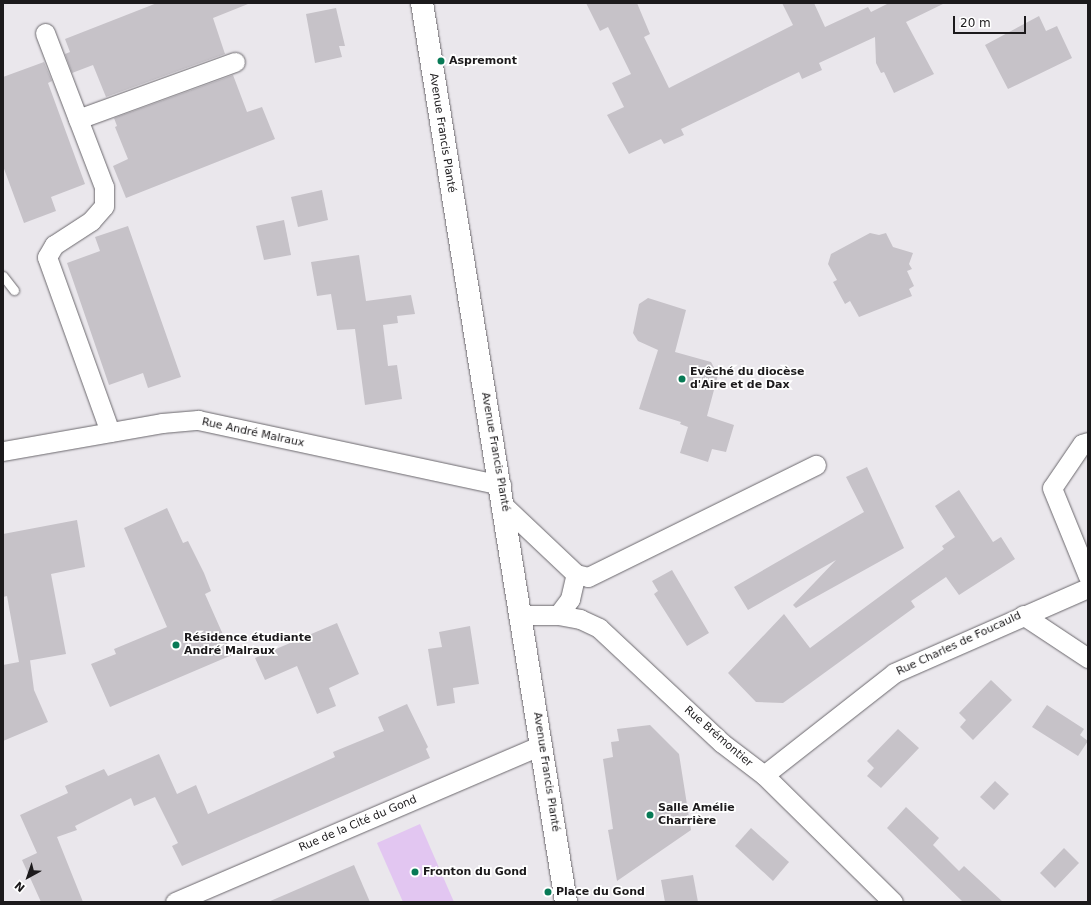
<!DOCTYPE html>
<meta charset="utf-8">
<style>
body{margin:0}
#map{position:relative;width:1091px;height:905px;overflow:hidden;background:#eae7ec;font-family:"DejaVu Sans",sans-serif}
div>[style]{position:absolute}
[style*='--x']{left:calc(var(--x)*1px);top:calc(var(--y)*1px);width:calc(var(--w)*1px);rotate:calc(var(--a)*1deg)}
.green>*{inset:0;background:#e2c6f1}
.building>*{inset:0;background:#c6c2c8}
.roads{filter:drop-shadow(0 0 1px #6b686d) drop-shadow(0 0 1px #6b686d)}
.service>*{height:9px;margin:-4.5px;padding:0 4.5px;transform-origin:4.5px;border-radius:4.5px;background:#fff}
.minor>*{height:19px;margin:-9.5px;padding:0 9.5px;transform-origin:9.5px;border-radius:9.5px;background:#fff}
.tertiary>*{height:22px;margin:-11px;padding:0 11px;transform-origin:11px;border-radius:11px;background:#fff}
.dots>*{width:11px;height:11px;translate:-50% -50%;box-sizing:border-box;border:2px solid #fff;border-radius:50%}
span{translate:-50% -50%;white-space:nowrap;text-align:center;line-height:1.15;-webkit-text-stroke:3.5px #fff;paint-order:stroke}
.poi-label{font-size:11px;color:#1c1a1c;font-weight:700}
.left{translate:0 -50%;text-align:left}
.street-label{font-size:11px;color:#1c1a1c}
.frame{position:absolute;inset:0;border:4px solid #1c1a1c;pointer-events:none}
.north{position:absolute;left:8px;top:857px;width:40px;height:40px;-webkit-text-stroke:3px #fff;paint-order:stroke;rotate:220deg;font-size:11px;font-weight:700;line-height:16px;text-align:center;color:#1c1a1c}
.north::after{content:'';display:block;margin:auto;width:14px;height:18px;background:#1c1a1c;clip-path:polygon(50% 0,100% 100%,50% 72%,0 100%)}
.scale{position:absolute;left:953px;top:16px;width:73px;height:18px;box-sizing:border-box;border:2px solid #1c1a1c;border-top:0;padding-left:5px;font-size:12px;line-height:14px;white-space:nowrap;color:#1c1a1c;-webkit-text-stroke:3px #fff;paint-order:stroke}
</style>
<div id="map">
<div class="green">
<div style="clip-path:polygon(420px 824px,454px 902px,403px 902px,377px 843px)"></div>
</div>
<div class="building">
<div style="clip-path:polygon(157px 3px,248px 4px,213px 18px,225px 54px,106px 97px,93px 65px,72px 73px,65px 54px,70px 52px,65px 39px)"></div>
<div style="clip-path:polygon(586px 3px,637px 3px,650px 34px,644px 37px,669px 88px,793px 25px,782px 3px,814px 3px,825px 27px,868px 7px,871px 12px,889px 3px,945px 3px,906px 22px,934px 74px,894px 93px,884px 72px,881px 73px,876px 63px,875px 37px,819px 63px,822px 70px,802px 79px,799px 72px,681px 129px,684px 135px,664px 144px,661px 139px,629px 154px,607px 115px,624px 107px,612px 83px,631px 74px,608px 27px,600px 31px)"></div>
<div style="clip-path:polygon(336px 8px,345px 46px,339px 46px,342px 57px,315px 63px,306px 14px)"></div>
<div style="clip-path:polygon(1039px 16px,1046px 31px,1057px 26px,1072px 58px,1008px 89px,985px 45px)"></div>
<div style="clip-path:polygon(44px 62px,52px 81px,48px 83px,85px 184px,51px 197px,56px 211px,24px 223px,3px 166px,3px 77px)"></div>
<div style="clip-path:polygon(233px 75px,247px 112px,262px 107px,275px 139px,126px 198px,113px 166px,128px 159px,115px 127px,117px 126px,114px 118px)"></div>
<div style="clip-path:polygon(322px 190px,328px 220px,298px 227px,291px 197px)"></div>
<div style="clip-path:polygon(284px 220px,291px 255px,264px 260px,256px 226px)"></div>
<div style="clip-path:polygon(128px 226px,181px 377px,148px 388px,143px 373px,109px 385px,67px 263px,100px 251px,95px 237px)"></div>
<div style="clip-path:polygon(870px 233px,879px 235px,886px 233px,893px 247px,913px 253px,909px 264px,912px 269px,907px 271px,914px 286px,909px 289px,912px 296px,859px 317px,850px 301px,845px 304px,833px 282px,837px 280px,828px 264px,831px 254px)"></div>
<div style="clip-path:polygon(359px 255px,366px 301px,411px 295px,415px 314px,397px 316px,398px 323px,383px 325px,388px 366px,397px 365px,402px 399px,365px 405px,355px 329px,337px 330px,331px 294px,317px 296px,311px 262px)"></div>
<div style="clip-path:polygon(648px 298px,686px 310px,675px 352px,711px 362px,718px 375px,707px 416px,734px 425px,726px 452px,712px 449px,708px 462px,680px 453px,688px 427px,680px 424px,681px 422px,639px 409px,658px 350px,638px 341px,633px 333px,639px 304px)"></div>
<div style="clip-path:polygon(867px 467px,904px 548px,796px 608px,793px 605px,836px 560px,748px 610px,734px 587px,864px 512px,846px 477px)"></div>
<div style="clip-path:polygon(959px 490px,993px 542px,1001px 537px,1015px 559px,959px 595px,946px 577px,911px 601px,915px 607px,783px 703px,756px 702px,728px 673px,784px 614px,810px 648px,944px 549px,942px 546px,955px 537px,935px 506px)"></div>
<div style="clip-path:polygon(167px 508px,183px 543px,188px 541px,204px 573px,211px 591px,205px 594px,232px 655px,110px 707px,91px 664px,116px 654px,114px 649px,167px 627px,124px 528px)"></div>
<div style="clip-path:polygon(77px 520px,85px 567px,51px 574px,66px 654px,21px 662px,30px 660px,34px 690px,48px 722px,3px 741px,3px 665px,19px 662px,7px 596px,3px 597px,3px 534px)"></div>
<div style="clip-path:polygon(672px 570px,709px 633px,687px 646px,654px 594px,658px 591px,652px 581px)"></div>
<div style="clip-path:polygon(337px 623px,359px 674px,329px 688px,336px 706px,317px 714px,297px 666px,265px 680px,255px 658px)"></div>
<div style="clip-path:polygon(470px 626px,479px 684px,453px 688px,455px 703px,437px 706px,428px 649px,442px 647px,439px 632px)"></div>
<div style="clip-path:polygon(991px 680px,1012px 700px,973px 740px,960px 727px,966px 720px,959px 713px)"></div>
<div style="clip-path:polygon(407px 704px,428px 747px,426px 749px,430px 758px,182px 866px,172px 846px,178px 843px,155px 797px,134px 806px,131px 798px,75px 826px,77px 830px,57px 837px,83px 902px,41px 902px,22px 860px,37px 853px,20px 815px,68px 793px,65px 786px,104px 769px,108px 776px,159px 754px,177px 794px,196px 785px,208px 814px,335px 757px,333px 752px,384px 731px,378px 717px)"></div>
<div style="clip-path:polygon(1047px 705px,1084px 729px,1080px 735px,1088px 741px,1078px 756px,1032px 727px)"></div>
<div style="clip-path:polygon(650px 725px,679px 754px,691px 830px,617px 881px,608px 830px,613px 829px,603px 759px,613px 757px,611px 742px,619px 741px,617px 729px)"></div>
<div style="clip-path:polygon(898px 729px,919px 748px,881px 788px,867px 776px,874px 768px,867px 761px)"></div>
<div style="clip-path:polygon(995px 781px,1009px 794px,994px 810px,980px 797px)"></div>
<div style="clip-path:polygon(906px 807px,939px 838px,933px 845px,959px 871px,964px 866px,1003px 902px,963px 902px,887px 828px)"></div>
<div style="clip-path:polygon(751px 828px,789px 862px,773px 881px,735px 846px)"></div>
<div style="clip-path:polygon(1064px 848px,1079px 863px,1055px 888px,1040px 873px)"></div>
<div style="clip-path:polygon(354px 865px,370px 902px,268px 902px)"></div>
<div style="clip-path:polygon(693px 875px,698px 902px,665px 902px,661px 880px)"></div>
</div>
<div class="roads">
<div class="service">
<div style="--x:3;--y:276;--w:18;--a:52"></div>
</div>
<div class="minor">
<div style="--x:45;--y:33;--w:165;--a:69"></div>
<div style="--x:104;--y:187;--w:19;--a:90"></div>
<div style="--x:104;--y:206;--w:20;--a:131"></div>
<div style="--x:91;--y:221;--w:44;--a:147"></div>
<div style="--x:54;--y:245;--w:14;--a:120"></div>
<div style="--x:47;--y:257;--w:186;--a:70.2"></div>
<div style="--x:78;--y:119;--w:167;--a:-20"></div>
<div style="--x:1088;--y:442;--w:6;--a:162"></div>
<div style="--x:1082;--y:444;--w:53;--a:124.3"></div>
<div style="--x:1052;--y:488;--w:95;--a:67.8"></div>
<div style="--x:3;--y:451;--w:161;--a:-10"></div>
<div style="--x:162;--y:423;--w:36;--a:-5"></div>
<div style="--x:198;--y:420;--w:310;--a:12.1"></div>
<div style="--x:504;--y:506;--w:99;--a:43.4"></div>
<div style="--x:576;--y:574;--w:12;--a:14"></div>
<div style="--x:588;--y:577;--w:254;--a:-26.2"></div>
<div style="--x:521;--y:615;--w:37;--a:0"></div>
<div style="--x:558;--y:615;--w:22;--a:10"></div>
<div style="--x:580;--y:619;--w:21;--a:25"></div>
<div style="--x:599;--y:628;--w:168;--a:43.1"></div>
<div style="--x:722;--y:743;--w:53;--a:37.3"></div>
<div style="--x:764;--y:775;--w:181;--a:44.6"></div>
<div style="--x:558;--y:615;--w:20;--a:-53"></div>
<div style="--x:570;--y:599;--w:26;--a:-77"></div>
<div style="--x:1023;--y:615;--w:78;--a:33.5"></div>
<div style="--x:764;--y:775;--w:165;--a:-38.1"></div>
<div style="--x:894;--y:673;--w:212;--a:-23.7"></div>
<div style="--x:175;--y:902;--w:398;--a:-23.2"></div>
</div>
<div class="tertiary">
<div style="--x:422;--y:3;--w:910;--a:80.9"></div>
</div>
</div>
<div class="dots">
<div style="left:441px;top:61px;background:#087a56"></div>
<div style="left:682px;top:379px;background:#087a56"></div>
<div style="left:176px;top:645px;background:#087a56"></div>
<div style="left:650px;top:815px;background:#087a56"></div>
<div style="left:415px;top:872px;background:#087a56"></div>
<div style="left:548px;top:892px;background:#087a56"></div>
</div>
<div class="poi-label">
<span class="left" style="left:449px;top:61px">Aspremont</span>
<span class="left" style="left:690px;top:379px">Evêché du diocèse<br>d'Aire et de Dax</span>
<span class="left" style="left:184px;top:645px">Résidence étudiante<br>André Malraux</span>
<span class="left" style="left:658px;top:815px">Salle Amélie<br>Charrière</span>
<span class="left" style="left:423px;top:872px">Fronton du Gond</span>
<span class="left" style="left:556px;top:892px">Place du Gond</span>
</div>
<div class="street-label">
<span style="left:442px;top:133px;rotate:81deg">Avenue Francis Planté</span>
<span style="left:253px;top:433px;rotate:12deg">Rue André Malraux</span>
<span style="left:495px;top:452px;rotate:80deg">Avenue Francis Planté</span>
<span style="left:959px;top:644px;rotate:-25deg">Rue Charles de Foucauld</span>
<span style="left:718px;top:737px;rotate:41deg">Rue Brémontier</span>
<span style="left:546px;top:772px;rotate:81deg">Avenue Francis Planté</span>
<span style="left:358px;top:824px;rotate:-23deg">Rue de la Cité du Gond</span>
</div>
<div class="frame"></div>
<div class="north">N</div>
<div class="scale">20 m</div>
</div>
